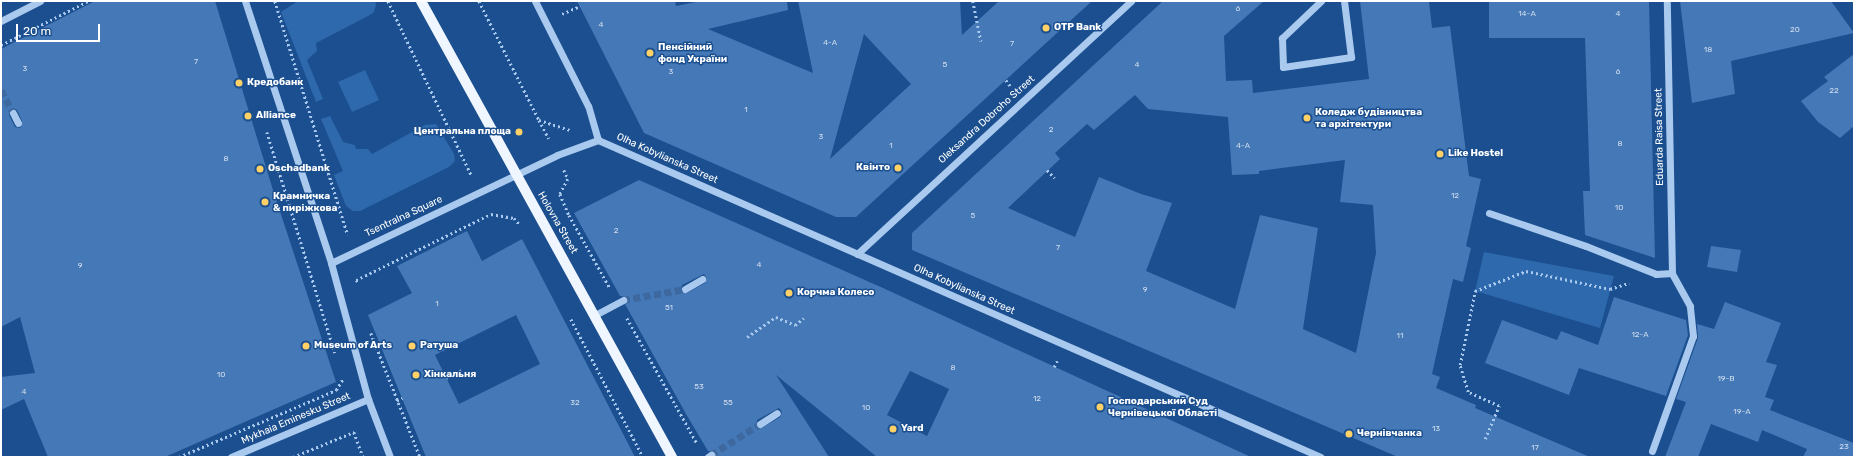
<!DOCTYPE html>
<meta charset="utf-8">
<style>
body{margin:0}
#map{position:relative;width:1855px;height:458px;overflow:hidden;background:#1b4f8f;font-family:Rubik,sans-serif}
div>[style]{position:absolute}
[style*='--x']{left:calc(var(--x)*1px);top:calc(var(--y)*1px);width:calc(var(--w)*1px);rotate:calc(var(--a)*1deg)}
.green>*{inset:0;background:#2e69ad}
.building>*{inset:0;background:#4478b7}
.minor-tunnel>*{height:7px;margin-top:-3.5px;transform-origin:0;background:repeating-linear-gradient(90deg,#3d69a0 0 7px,transparent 0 10.5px)}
.path>*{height:2.5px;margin-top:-1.25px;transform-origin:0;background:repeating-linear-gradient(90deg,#a9c9ee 0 2px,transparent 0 5px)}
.minor>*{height:7px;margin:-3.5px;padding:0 3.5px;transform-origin:3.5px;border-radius:3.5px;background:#a9c9ee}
.major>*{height:10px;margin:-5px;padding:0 5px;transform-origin:5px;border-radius:5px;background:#f0f6ff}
.dots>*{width:11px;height:11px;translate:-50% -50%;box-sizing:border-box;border:2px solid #1b4f8f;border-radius:50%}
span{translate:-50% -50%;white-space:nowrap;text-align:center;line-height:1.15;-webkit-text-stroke:3px #1b4f8f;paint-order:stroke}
.number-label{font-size:8px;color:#d0dded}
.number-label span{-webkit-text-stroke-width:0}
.poi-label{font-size:10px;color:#fff;font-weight:700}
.left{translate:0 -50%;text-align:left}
.right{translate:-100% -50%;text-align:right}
.street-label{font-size:10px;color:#fff}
.frame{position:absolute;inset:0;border:2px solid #fff;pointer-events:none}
.scale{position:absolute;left:16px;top:24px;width:84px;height:18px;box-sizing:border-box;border:2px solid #fff;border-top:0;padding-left:5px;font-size:12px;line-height:14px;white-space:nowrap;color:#fff;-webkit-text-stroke:3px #1b4f8f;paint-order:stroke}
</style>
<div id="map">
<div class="green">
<div style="clip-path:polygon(298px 1px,375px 1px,376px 4px,374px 12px,370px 15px,316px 43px,317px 51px,307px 60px,323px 99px,316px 102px,281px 12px)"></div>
<div style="clip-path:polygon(365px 70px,379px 100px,352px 112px,338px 82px)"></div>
<div style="clip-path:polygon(330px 116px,343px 142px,355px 145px,356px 149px,368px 149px,372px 154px,425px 125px,436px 124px,454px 154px,455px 161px,449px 167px,360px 211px,353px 211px,346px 206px,334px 175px,343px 171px,321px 119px)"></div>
<div style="clip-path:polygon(1484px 252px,1614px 276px,1600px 328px,1475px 291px)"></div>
</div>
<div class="building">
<div style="clip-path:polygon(evenodd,95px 1px,215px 1px,273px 190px,336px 382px,165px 457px,48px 457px,24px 399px,1px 410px,1px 377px,35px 373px,20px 317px,1px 327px,1px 49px,95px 1px,13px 108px,17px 110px,22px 121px,20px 128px,15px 127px,9px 115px,9px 111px,13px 108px)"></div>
<div style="clip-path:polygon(evenodd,577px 1px,675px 1px,676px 6px,701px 1px,787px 1px,788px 10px,708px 29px,813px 73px,798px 1px,960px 1px,962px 35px,999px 1px,1092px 1px,856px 217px,836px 217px,644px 133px,577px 1px,864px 34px,911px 84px,830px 159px,864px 34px)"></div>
<div style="clip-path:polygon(evenodd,1163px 1px,1264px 1px,1224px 36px,1226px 81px,1252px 80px,1253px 93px,1369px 79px,1360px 1px,1429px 1px,1432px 28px,1450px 26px,1469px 176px,1481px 179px,1466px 246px,1471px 248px,1463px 282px,1453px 279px,1432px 374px,1440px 377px,1436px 388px,1476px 405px,1475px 408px,1590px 457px,1398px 457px,912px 250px,912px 233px,1163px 1px,1135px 95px,1148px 109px,1228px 117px,1232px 175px,1259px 174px,1259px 171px,1345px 160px,1340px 202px,1373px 205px,1376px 253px,1356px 353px,1303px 329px,1318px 228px,1260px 215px,1235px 309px,1146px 271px,1172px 203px,1141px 194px,1099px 177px,1075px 237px,1008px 208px,1060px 159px,1055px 153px,1087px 124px,1094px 130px,1135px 95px)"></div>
<div style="clip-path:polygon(1489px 1px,1649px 1px,1655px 258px,1585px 235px,1583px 191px,1590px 191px,1585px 38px,1489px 38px)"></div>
<div style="clip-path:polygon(1680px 1px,1831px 1px,1854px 33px,1731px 61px,1735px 94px,1692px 103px)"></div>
<div style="clip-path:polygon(1854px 54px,1854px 126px,1840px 138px,1818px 122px,1801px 101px,1828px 81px,1824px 77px)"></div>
<div style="clip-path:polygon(evenodd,639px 180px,883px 288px,1251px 457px,877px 457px,776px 375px,829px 457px,716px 457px,715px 452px,708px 451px,686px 414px,625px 304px,627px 297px,620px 296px,574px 213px,639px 180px,704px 274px,707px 279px,705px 283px,687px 293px,681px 292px,682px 285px,704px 274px,639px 180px,910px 371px,949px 389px,927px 436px,887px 415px,910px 371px,639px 180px,779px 408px,782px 412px,780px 417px,762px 428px,756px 427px,757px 420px,779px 408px)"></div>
<div style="clip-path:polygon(evenodd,467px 231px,482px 261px,522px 239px,635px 457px,426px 457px,368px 315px,412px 293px,397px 266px,467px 231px,516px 315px,540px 364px,459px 404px,435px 355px,516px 315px)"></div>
<div style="clip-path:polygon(1711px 246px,1741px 250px,1737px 272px,1707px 267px)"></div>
<div style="clip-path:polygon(1614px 297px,1686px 320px,1688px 335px,1666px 396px,1579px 368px,1569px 395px,1485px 363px,1502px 320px,1557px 340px,1561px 331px,1598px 345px)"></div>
<div style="clip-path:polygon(1725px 302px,1781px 323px,1766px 362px,1777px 365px,1765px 397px,1774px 400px,1770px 410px,1854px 443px,1854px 457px,1803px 457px,1807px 449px,1762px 430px,1758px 442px,1711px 424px,1698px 457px,1665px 457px,1686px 402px,1676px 399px,1698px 338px,1697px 324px,1714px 329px)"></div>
</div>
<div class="minor-tunnel">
<div style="--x:1;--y:90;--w:26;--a:62"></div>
<div style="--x:623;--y:300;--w:63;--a:-10.1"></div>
<div style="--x:711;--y:455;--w:58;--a:-32.3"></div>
</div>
<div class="path">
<div style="--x:275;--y:1;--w:245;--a:72.7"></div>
<div style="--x:388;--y:1;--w:194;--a:64.4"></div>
<div style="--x:479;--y:1;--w:133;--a:63.2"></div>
<div style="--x:539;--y:120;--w:33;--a:18"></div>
<div style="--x:973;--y:1;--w:41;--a:78.7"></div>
<div style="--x:562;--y:14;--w:20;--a:-24"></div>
<div style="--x:1;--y:45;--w:97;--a:-26.8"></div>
<div style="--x:1006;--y:80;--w:9;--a:54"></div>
<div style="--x:539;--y:120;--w:21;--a:62"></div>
<div style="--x:267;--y:132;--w:231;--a:72.9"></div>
<div style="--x:564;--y:170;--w:10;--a:66"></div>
<div style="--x:568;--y:179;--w:17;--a:118"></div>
<div style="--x:560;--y:194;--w:23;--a:67"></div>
<div style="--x:569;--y:215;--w:84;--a:60.7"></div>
<div style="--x:1047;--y:170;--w:11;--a:45"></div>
<div style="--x:357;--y:282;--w:2;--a:-117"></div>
<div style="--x:356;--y:280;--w:150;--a:-26.1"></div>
<div style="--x:491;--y:214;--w:23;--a:10"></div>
<div style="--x:514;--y:218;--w:9;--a:49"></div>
<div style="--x:627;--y:318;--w:143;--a:60.8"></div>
<div style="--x:571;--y:319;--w:156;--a:62.4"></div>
<div style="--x:371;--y:333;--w:133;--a:68.4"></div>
<div style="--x:747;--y:337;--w:35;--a:-35"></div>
<div style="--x:776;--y:317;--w:21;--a:23"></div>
<div style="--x:795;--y:325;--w:11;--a:-38"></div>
<div style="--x:1054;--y:367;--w:7;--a:-63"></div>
<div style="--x:446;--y:378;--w:18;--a:-27"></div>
<div style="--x:397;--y:401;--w:6;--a:-31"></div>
<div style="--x:1485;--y:439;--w:36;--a:-67"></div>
<div style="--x:1499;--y:406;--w:34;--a:-156"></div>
<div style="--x:1468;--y:392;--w:28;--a:-107"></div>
<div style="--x:1460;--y:365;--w:76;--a:-78.5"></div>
<div style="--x:1475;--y:291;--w:55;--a:-21.4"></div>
<div style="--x:1526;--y:271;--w:86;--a:12.1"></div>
<div style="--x:1610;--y:289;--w:20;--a:-18"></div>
<div style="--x:179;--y:457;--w:171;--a:-23.1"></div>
<div style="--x:336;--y:390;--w:13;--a:-58"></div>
<div style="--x:293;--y:457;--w:66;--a:-22.3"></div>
<div style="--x:354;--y:432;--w:27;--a:70"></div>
</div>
<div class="minor">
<div style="--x:245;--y:1;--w:276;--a:71.8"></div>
<div style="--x:331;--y:263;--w:141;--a:74.8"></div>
<div style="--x:368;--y:399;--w:62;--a:69.2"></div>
<div style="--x:1321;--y:1;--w:54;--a:136.5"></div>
<div style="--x:1282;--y:38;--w:29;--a:88"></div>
<div style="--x:1283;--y:67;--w:69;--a:-8.4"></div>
<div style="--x:1351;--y:57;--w:56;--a:-97.1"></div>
<div style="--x:1;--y:21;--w:44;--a:-27.1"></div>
<div style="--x:13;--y:113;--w:11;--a:63"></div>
<div style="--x:598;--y:140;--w:789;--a:23.68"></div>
<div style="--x:1489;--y:213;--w:102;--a:18.8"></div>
<div style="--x:1586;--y:246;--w:75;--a:21.8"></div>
<div style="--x:1656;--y:274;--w:16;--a:-4"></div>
<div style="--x:857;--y:254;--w:373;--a:-42.7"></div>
<div style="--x:331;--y:263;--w:250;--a:-25.5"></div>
<div style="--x:557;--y:155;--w:44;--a:-20.1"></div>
<div style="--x:598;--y:140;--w:35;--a:-106"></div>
<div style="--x:588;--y:106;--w:118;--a:-116.8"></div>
<div style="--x:685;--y:289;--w:20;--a:-30"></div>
<div style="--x:595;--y:315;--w:32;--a:-28"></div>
<div style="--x:760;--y:424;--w:20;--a:-33"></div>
<div style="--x:1652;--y:451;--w:122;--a:-70.4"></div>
<div style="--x:1693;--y:336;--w:30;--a:-96"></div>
<div style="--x:1690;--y:306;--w:38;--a:-119"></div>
<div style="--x:1672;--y:273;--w:272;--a:-91.1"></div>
<div style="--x:231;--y:457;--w:149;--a:-22.9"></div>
<div style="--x:708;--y:457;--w:4;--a:-34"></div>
</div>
<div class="major">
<div style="--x:421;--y:1;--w:521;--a:61.17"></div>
</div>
<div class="dots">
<div style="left:1046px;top:28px;background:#ffd166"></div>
<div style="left:650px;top:53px;background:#ffd166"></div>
<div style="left:239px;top:83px;background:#ffd166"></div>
<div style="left:248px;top:116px;background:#ffd166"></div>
<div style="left:1307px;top:118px;background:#ffd166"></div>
<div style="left:519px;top:132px;background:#ffd166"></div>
<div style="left:1440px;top:154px;background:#ffd166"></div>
<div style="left:898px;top:168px;background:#ffd166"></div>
<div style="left:260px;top:169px;background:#ffd166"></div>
<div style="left:265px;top:202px;background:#ffd166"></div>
<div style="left:789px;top:293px;background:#ffd166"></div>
<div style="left:306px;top:346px;background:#ffd166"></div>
<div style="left:412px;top:346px;background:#ffd166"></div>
<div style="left:416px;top:375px;background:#ffd166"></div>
<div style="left:1100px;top:407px;background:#ffd166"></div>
<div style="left:893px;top:429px;background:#ffd166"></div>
<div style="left:1349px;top:434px;background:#ffd166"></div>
</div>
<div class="number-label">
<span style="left:1238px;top:9px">6</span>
<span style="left:1527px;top:14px">14-А</span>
<span style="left:1618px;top:14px">4</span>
<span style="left:601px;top:25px">4</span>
<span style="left:1795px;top:30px">20</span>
<span style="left:830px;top:43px">4-А</span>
<span style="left:1012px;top:44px">7</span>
<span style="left:1708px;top:50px">18</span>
<span style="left:196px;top:62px">7</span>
<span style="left:945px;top:65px">5</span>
<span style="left:1137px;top:65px">4</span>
<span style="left:25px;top:69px">3</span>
<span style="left:671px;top:72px">3</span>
<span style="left:1618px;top:72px">6</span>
<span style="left:1834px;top:91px">22</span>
<span style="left:746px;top:110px">1</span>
<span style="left:1051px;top:130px">2</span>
<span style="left:821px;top:137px">3</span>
<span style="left:1620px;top:144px">8</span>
<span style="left:891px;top:146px">1</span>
<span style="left:1243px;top:146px">4-А</span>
<span style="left:226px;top:159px">8</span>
<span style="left:1455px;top:196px">12</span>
<span style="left:1619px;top:208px">10</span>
<span style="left:973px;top:216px">5</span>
<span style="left:616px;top:231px">2</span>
<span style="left:1058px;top:248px">7</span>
<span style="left:759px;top:265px">4</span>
<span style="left:80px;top:266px">9</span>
<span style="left:1145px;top:290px">9</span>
<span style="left:437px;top:304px">1</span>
<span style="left:669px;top:308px">51</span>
<span style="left:1640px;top:335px">12-А</span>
<span style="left:1400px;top:336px">11</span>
<span style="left:953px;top:368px">8</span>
<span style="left:221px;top:375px">10</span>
<span style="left:1726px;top:379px">19-В</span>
<span style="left:699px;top:387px">53</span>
<span style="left:24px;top:392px">4</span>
<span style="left:1037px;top:399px">12</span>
<span style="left:575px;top:403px">32</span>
<span style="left:728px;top:403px">55</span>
<span style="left:866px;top:408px">10</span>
<span style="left:1742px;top:412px">19-А</span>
<span style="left:1436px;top:429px">13</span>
<span style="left:1844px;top:447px">23</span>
<span style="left:1535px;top:448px">17</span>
</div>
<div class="poi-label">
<span class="left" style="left:1054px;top:28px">OTP Bank</span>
<span class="left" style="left:658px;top:53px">Пенсійний<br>фонд України</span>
<span class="left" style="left:247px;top:83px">Кредобанк</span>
<span class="left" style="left:1315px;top:118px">Коледж будівництва<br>та архітектури</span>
<span class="left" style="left:256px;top:116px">Alliance</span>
<span class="right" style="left:511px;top:132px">Центральна площа</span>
<span class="left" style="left:1448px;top:154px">Like Hostel</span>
<span class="right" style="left:890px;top:168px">Квінто</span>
<span class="left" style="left:268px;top:169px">Oschadbank</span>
<span class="left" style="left:273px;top:202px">Крамничка<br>&amp; пиріжкова</span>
<span class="left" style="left:797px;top:293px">Корчма Колесо</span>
<span class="left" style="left:314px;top:346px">Museum of Arts</span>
<span class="left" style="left:420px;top:346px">Ратуша</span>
<span class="left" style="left:424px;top:375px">Хінкальня</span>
<span class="left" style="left:1108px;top:407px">Господарський Суд<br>Чернівецької Області</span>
<span class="left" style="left:901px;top:429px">Yard</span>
<span class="left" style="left:1357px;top:434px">Чернівчанка</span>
</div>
<div class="street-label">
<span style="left:987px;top:120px;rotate:-42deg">Oleksandra Dobroho Street</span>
<span style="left:1660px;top:137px;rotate:-91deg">Eduarda Raisa Street</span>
<span style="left:667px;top:159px;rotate:24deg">Olha Kobylianska Street</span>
<span style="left:404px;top:217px;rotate:-25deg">Tsentralna Square</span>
<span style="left:557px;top:223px;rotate:60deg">Holovna Street</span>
<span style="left:964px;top:290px;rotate:24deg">Olha Kobylianska Street</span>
<span style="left:296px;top:419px;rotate:-23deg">Mykhaia Eminesku Street</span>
</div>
<div class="frame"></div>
<div class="scale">20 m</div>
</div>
